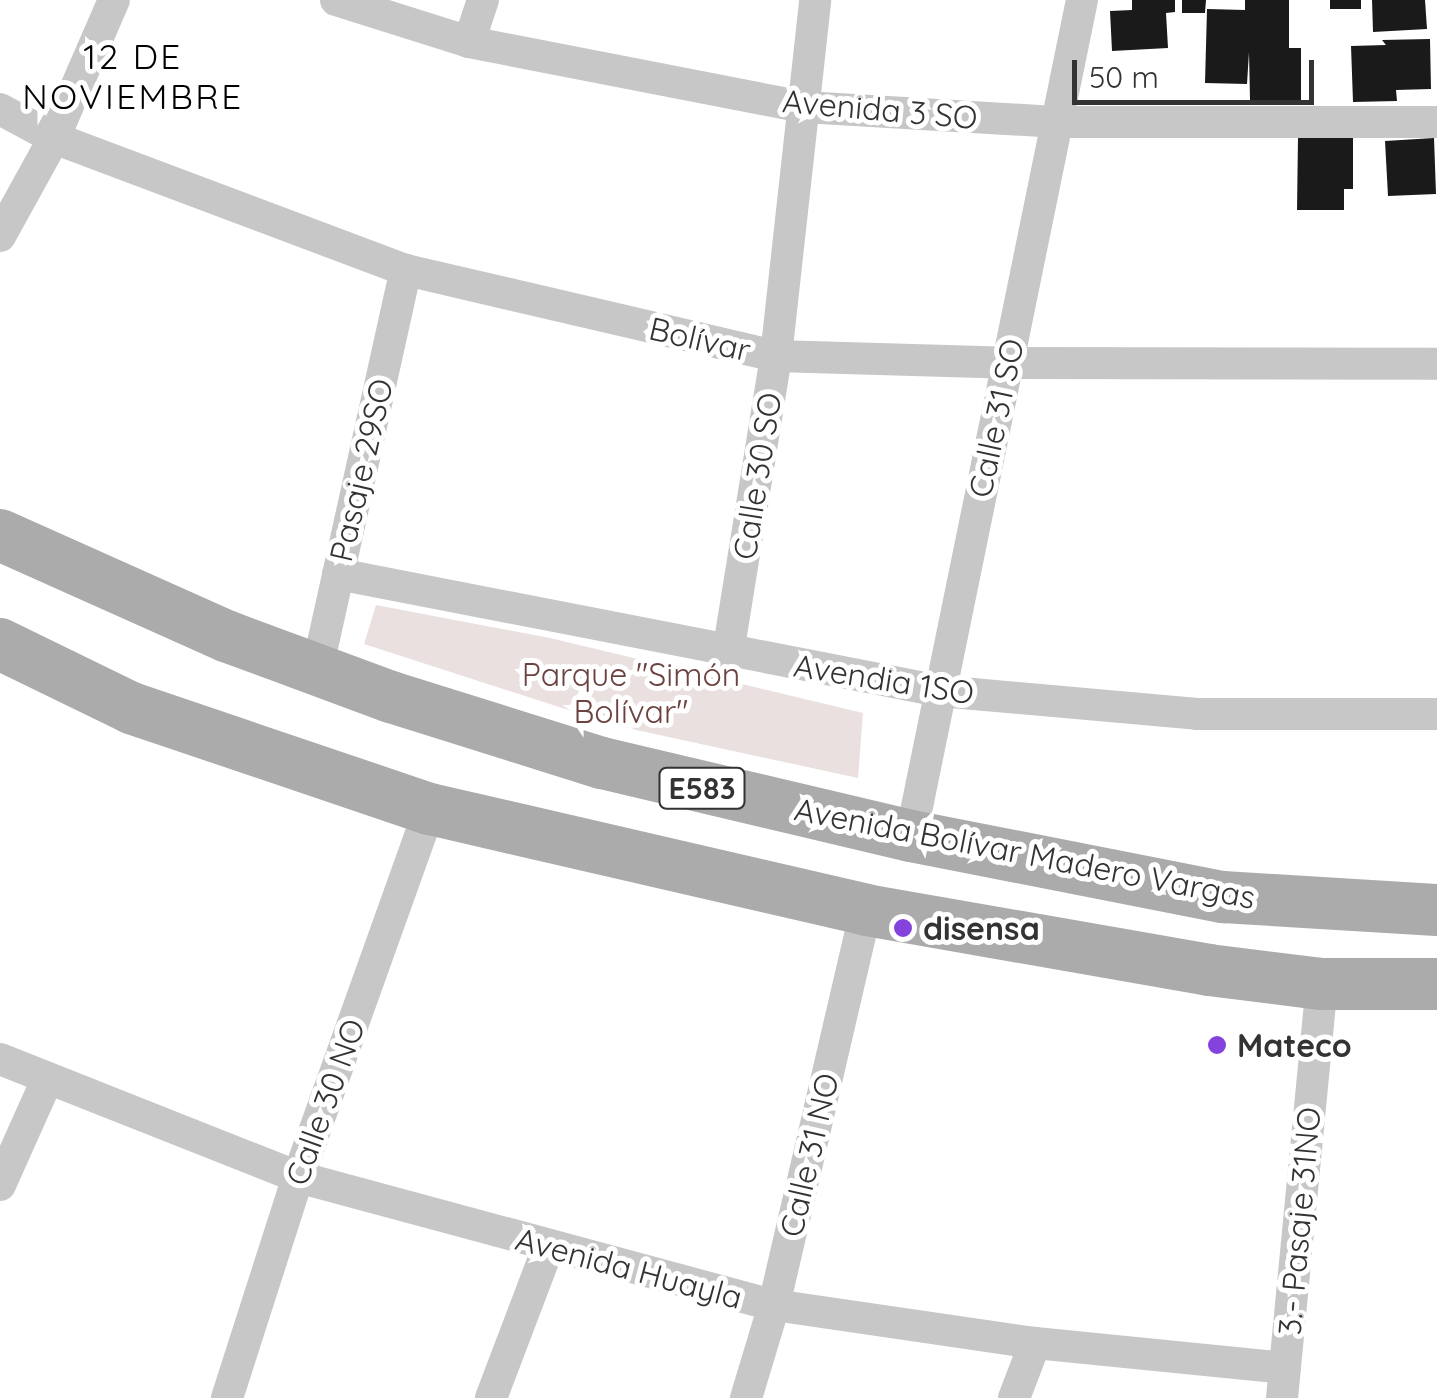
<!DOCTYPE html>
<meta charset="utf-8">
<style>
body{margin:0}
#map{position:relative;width:1437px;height:1398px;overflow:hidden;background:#fff;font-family:Quicksand,sans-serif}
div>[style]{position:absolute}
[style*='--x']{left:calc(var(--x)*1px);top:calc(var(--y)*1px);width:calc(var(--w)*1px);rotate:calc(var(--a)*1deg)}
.green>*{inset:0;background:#ebe0e0}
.building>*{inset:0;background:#1a1a1a}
.street>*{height:32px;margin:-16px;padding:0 16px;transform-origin:16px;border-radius:16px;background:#c7c7c7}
.primary>*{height:52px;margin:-26px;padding:0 26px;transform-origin:26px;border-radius:26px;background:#ababab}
.dots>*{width:28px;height:28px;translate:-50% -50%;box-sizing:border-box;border:5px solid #fff;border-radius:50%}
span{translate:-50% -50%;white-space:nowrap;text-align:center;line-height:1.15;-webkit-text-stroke:10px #fff;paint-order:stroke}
.shield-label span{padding:2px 8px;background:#fff;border:2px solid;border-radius:8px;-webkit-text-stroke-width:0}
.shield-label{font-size:30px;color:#333;font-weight:700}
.street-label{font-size:32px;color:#333}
.park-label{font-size:32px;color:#6d4342}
.poi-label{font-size:32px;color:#333;font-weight:700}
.left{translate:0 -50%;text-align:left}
.neighbourhood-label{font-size:35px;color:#000;letter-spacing:2.5px}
.scale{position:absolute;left:1072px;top:60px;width:242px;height:45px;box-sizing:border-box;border:5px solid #333;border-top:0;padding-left:12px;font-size:30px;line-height:35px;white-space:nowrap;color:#333;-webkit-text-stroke:8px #fff;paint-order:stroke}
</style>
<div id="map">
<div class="green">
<div style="clip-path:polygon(376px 605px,550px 638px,863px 713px,858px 778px,618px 726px,364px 644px)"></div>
</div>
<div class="building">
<div style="clip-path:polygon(1132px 0,1175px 0,1175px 12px,1166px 13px,1168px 48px,1112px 51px,1110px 11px,1132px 10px)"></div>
<div style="clip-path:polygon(1182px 0,1206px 0,1205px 13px,1182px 13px)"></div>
<div style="clip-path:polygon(1245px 0,1289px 0,1289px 48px,1301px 48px,1301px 100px,1250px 100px,1249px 52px,1247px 84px,1205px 83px,1207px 9px,1245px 10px)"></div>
<div style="clip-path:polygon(1330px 0,1361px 0,1361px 9px,1330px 9px)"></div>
<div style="clip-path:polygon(1372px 0,1425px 0,1427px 29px,1373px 32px)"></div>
<div style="clip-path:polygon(1430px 39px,1431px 89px,1396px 90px,1397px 101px,1353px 102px,1351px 46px,1386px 45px,1382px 40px)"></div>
<div style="clip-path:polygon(1298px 137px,1353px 138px,1353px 189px,1344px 189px,1344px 210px,1297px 210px)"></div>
<div style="clip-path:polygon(1434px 138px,1436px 194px,1388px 196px,1385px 141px)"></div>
</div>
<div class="street">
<div style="--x:336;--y:0;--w:139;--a:17.5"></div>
<div style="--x:469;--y:42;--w:341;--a:11"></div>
<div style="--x:804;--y:107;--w:255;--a:3.4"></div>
<div style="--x:1059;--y:122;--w:378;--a:0"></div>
<div style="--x:469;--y:42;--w:44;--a:-71.6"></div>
<div style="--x:0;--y:109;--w:61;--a:28.2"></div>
<div style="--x:54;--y:138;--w:376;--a:20.6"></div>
<div style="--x:406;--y:270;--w:380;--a:13.1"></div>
<div style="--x:776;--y:356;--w:231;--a:1.7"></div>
<div style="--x:1007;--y:363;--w:430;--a:0.1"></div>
<div style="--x:0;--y:236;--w:112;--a:-61.1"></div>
<div style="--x:54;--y:138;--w:150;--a:-66.5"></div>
<div style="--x:338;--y:574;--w:613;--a:11"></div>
<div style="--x:940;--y:691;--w:258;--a:5.1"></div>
<div style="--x:1197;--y:714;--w:240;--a:0"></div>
<div style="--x:728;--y:653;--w:301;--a:-80.8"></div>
<div style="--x:776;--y:356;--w:358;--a:-83.7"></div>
<div style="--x:317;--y:670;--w:410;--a:-77.5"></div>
<div style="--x:911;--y:836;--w:853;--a:-78.44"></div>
<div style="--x:0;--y:1059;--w:321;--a:21.6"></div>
<div style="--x:298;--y:1177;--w:493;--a:15.1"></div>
<div style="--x:774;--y:1305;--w:264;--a:8.3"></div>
<div style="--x:1035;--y:1343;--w:251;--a:5.7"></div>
<div style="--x:0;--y:1185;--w:115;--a:-65.9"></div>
<div style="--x:227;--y:1398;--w:232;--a:-72.2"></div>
<div style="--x:298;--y:1177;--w:391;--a:-70.3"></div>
<div style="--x:491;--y:1398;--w:160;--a:-69.2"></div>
<div style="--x:746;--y:1398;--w:97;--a:-73.2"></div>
<div style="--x:774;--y:1305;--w:406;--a:-76.9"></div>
<div style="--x:1014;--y:1398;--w:59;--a:-69.1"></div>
<div style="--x:1282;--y:1398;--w:416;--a:-84.5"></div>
</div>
<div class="primary">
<div style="--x:0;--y:535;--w:248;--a:24.1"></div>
<div style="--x:226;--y:636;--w:176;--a:20.3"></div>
<div style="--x:391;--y:697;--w:221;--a:17.4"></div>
<div style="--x:602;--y:763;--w:318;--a:13.3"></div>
<div style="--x:911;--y:836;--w:318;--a:11.1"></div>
<div style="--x:1223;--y:897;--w:214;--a:3.5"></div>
<div style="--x:0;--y:644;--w:146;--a:26"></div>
<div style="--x:131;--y:708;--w:316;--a:18.7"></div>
<div style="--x:430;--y:809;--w:448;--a:13"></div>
<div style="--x:866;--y:910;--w:348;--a:9.9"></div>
<div style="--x:1209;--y:970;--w:114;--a:7.1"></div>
<div style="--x:1322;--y:984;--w:115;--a:0"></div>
</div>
<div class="dots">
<div style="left:903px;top:928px;background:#8343dc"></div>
<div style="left:1217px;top:1045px;background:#8343dc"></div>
</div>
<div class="shield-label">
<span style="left:702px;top:788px">E583</span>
</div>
<div class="street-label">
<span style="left:880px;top:109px;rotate:5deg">Avenida 3 SO</span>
<span style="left:700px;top:339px;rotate:13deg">Bolívar</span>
<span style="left:996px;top:418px;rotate:-78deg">Calle 31 SO</span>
<span style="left:361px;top:470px;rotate:-77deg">Pasaje 29SO</span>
<span style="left:757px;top:476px;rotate:-81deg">Calle 30 SO</span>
<span style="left:884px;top:679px;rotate:9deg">Avendia 1SO</span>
<span style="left:1025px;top:853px;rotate:11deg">Avenida Bolívar Madero Vargas</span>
<span style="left:325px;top:1102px;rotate:-70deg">Calle 30 NO</span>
<span style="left:809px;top:1155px;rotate:-77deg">Calle 31 NO</span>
<span style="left:1299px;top:1221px;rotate:-85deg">3.- Pasaje 31NO</span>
<span style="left:629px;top:1268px;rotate:15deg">Avenida Huayla</span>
</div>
<div class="park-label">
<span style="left:631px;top:693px">Parque "Simón<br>Bolívar"</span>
</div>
<div class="poi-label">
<span class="left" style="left:923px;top:928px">disensa</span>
<span class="left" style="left:1237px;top:1045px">Mateco</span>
</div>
<div class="neighbourhood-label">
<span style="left:133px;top:76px">12 DE<br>NOVIEMBRE</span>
</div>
<div class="scale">50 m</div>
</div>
